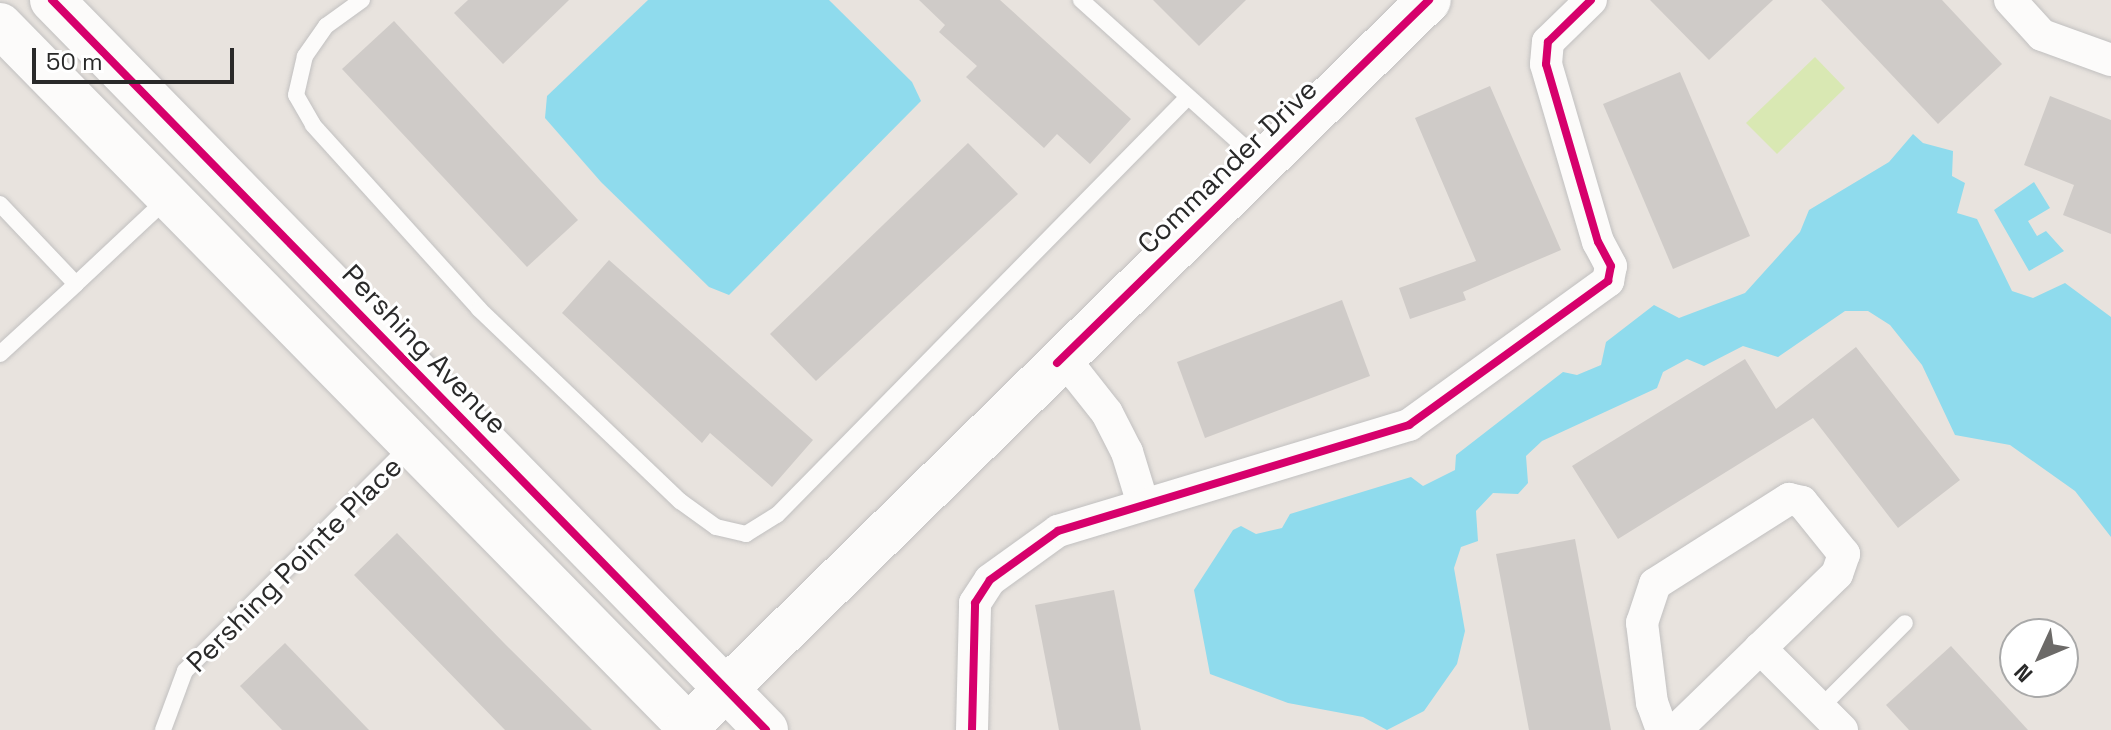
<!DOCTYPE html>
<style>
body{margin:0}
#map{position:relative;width:2111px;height:730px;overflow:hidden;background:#e8e3de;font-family:"Space Grotesk",sans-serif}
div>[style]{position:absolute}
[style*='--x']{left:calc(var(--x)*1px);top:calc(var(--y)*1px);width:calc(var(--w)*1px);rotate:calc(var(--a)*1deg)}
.pitch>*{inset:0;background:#d9e8b3}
.water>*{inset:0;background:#8fdbed}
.building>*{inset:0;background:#cfcbc8}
.roads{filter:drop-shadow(0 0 2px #c1c0c0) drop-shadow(0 0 2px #c1c0c0)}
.lane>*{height:16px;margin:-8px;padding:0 8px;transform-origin:8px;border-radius:8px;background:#fcfbfa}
.street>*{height:32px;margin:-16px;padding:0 16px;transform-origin:16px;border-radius:16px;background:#fcfbfa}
.secondary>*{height:44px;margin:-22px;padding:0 22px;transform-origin:22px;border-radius:22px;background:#fcfbfa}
.cycleway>*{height:8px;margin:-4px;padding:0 4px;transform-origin:4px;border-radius:4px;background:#d6006c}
span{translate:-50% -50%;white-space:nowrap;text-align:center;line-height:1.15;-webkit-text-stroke:6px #fff;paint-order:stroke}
.street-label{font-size:28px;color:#292929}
.north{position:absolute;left:1999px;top:618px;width:80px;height:80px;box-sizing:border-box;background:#fff;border:2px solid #a9a9a9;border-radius:50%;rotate:226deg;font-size:22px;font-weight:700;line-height:32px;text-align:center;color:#292929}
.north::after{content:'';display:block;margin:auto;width:28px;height:36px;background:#6c6a68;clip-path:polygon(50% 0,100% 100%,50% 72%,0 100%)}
.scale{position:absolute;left:32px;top:48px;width:202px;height:36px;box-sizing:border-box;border:4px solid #292929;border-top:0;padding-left:10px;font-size:24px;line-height:28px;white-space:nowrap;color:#292929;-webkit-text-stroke:6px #fff;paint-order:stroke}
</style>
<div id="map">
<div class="pitch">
<div style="clip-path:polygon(1815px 57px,1845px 88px,1777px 154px,1746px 123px)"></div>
</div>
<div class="water">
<div style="clip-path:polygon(648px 0,829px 0,912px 82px,921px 101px,729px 295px,709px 287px,601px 182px,545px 118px,547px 96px)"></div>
<div style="clip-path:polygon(1913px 134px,1923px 143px,1953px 151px,1952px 176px,1965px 183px,1957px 213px,1977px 219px,2012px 291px,2033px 298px,2065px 283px,2111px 317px,2111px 537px,2075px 491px,2010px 445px,1955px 435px,1922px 365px,1890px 325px,1868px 311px,1845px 311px,1778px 357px,1743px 346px,1704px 366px,1687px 359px,1663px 372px,1657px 388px,1542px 441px,1526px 456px,1528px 483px,1518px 494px,1493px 493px,1476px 511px,1478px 541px,1461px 547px,1454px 568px,1465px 631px,1457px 664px,1424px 711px,1387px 730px,1363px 717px,1288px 703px,1210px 674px,1194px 590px,1233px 530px,1241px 526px,1256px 534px,1282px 528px,1290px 514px,1411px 477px,1423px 486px,1455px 470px,1456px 455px,1563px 372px,1577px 375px,1601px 365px,1606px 342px,1654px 305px,1679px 318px,1745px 293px,1800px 232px,1809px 210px,1889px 162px)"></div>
<div style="clip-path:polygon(2034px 182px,2050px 208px,2028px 221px,2037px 236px,2046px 231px,2064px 251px,2029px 271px,1994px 210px)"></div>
</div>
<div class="building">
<div style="clip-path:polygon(468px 0,569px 0,503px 64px,454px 13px)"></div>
<div style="clip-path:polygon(919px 0,1000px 0,1131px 119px,1090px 164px,1057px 134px,1044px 148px,966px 77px,977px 66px,939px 32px,945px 25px)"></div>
<div style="clip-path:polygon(1153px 0,1246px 0,1199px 46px)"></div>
<div style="clip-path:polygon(1650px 0,1773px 0,1709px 60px)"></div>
<div style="clip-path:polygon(1821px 0,1942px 0,2002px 64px,1938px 124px)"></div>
<div style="clip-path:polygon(394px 21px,578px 220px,527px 267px,342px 69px)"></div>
<div style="clip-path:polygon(1680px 72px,1750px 236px,1673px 269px,1603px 104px)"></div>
<div style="clip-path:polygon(1490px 86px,1561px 250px,1463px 292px,1466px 300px,1410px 319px,1399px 288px,1476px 261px,1415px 118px)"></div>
<div style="clip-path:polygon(2050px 96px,2111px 120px,2111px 234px,2063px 215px,2074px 185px,2024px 165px)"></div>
<div style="clip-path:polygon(968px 143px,1018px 194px,816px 381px,770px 334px)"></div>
<div style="clip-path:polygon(609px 260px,813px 440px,772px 487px,710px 433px,702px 443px,562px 313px)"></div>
<div style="clip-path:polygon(1342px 300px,1370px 376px,1205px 438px,1177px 362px)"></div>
<div style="clip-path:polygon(1856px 347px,1960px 480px,1898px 528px,1813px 418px,1618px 539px,1572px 466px,1745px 359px,1776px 409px)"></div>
<div style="clip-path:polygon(397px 533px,504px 643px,592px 730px,505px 730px,354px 575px)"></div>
<div style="clip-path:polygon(1575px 539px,1611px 730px,1529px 730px,1496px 554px)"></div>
<div style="clip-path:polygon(1114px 590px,1141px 730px,1059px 730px,1035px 605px)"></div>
<div style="clip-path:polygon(285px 643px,369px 730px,282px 730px,240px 686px)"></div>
<div style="clip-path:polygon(1951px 646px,2028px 730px,1909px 730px,1886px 705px)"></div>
</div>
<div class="roads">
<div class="lane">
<div style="--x:362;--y:0;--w:44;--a:144.2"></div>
<div style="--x:326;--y:26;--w:37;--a:125"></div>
<div style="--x:305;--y:56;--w:40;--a:103"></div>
<div style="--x:296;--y:95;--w:34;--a:60"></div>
<div style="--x:313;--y:125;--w:248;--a:47.9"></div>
<div style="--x:479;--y:309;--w:278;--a:43.7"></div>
<div style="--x:680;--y:501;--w:44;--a:35.8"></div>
<div style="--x:716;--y:527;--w:31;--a:13"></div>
<div style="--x:746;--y:534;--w:36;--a:-32"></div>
<div style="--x:777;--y:515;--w:586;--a:-45.48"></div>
<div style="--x:1081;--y:0;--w:242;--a:42"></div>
<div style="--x:0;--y:204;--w:110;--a:46.5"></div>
<div style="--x:76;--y:284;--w:126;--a:-43.1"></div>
<div style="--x:0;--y:354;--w:103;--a:-42.6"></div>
<div style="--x:1820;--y:708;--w:120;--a:-45"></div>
<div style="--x:163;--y:730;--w:63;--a:-69.6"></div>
<div style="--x:185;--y:671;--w:319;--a:-45.1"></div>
</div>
<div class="street">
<div style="--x:2010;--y:0;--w:47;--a:47.6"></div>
<div style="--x:2042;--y:35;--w:73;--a:19.9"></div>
<div style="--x:1057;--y:363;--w:23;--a:31"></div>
<div style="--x:1077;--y:375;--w:48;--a:51.7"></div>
<div style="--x:1107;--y:413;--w:44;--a:62.9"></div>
<div style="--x:1127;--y:452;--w:54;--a:72.9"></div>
<div style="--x:1760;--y:648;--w:116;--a:45"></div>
<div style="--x:972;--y:730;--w:127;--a:-88.6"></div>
<div style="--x:975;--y:603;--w:27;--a:-57"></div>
<div style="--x:990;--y:580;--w:84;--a:-35.8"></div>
<div style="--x:1058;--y:531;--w:367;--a:-16.8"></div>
<div style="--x:1409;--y:425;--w:246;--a:-35.9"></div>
<div style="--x:1608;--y:281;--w:15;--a:-79"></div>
<div style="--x:1611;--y:266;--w:27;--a:-118"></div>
<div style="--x:1598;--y:242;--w:185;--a:-106.3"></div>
<div style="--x:1546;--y:64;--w:22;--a:-85"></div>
<div style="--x:1548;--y:42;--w:60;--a:-44.3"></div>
<div style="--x:1662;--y:730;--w:29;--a:-110"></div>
<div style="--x:1652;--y:703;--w:81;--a:-97.1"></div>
<div style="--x:1642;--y:623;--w:41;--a:-71.6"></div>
<div style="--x:1655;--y:584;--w:159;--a:-32.4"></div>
<div style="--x:1789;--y:499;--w:13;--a:13"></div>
<div style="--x:1802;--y:502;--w:67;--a:51.1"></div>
<div style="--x:1844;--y:554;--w:21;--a:109"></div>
<div style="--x:1837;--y:574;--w:224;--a:135.9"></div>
</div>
<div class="secondary">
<div style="--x:52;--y:0;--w:1021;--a:45.63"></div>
<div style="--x:0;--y:25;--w:988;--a:45.53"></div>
<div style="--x:688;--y:726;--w:1037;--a:-44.41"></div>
</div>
</div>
<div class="cycleway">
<div style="--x:52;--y:0;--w:1021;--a:45.63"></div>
<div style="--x:1057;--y:363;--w:520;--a:-44.3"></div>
<div style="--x:972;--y:730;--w:127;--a:-88.6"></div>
<div style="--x:975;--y:603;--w:27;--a:-57"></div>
<div style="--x:990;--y:580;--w:84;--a:-35.8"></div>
<div style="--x:1058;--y:531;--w:367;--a:-16.8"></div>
<div style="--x:1409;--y:425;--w:246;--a:-35.9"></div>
<div style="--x:1608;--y:281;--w:15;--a:-79"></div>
<div style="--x:1611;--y:266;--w:27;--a:-118"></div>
<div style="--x:1598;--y:242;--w:185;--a:-106.3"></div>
<div style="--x:1546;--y:64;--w:22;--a:-85"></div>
<div style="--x:1548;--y:42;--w:60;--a:-44.3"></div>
</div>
<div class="street-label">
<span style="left:1227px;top:166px;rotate:-44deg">Commander Drive</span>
<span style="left:425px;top:349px;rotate:46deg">Pershing Avenue</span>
<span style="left:294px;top:564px;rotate:-45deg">Pershing Pointe Place</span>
</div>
<div class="north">N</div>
<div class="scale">50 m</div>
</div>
